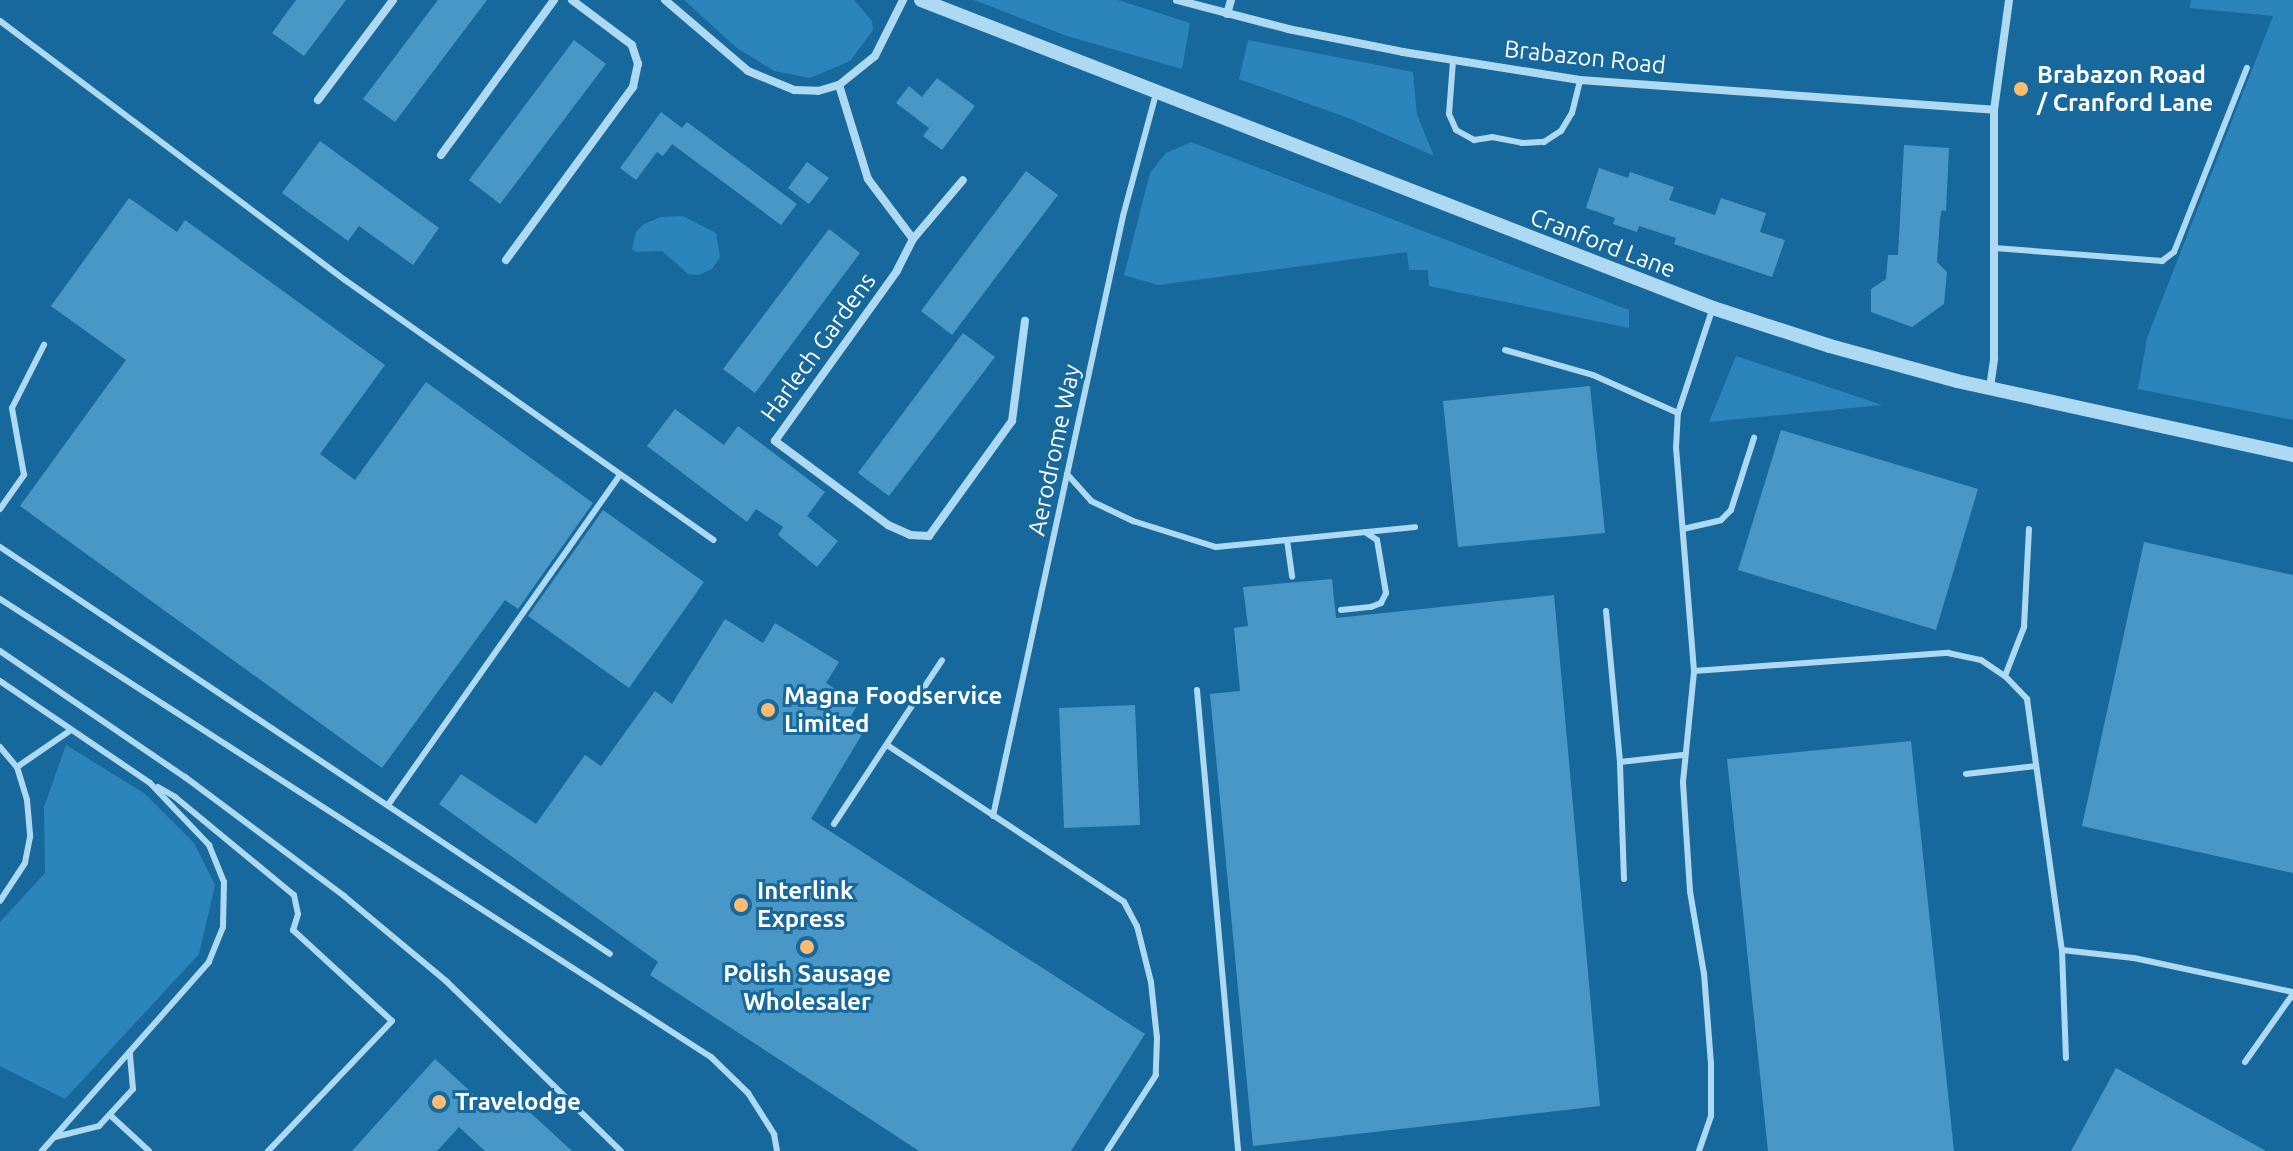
<!DOCTYPE html>
<style>
body{margin:0}
#map{position:relative;width:2293px;height:1151px;overflow:hidden;background:#17699d;font-family:Ubuntu,sans-serif}
div>[style]{position:absolute}
[style*='--x']{left:calc(var(--x)*1px);top:calc(var(--y)*1px);width:calc(var(--w)*1px);rotate:calc(var(--a)*1deg)}
.green>*{inset:0;background:#2b85ba}
.building>*{inset:0;background:#4997c6}
.service>*{height:6px;margin:-3px;padding:0 3px;transform-origin:3px;border-radius:3px;background:#aed9f2}
.minor>*{height:8px;margin:-4px;padding:0 4px;transform-origin:4px;border-radius:4px;background:#aed9f2}
.tertiary>*{height:14px;margin:-7px;padding:0 7px;transform-origin:7px;border-radius:7px;background:#aed9f2}
.dots>*{width:22px;height:22px;translate:-50% -50%;box-sizing:border-box;border:4px solid #17699d;border-radius:50%}
span{translate:-50% -50%;white-space:nowrap;text-align:center;line-height:1.15;-webkit-text-stroke:6px #17699d;paint-order:stroke}
.street-label{font-size:24px;color:#fff}
.poi-label{font-size:24px;color:#fff;font-weight:700}
.left{translate:0 -50%;text-align:left}
</style>
<div id="map">
<div class="green">
<div style="clip-path:polygon(684px 0,854px 0,872px 21px,873px 30px,850px 61px,810px 78px,774px 71px,737px 48px)"></div>
<div style="clip-path:polygon(974px 0,1118px 0,1190px 23px,1182px 69px,1067px 36px)"></div>
<div style="clip-path:polygon(2191px 0,2293px 0,2293px 420px,2138px 389px,2147px 338px,2273px 16px,2190px 8px)"></div>
<div style="clip-path:polygon(1248px 40px,1413px 72px,1417px 115px,1434px 156px,1351px 119px,1239px 79px)"></div>
<div style="clip-path:polygon(1191px 142px,1629px 310px,1629px 328px,1429px 286px,1428px 270px,1409px 270px,1407px 252px,1158px 285px,1124px 275px,1150px 173px,1166px 153px)"></div>
<div style="clip-path:polygon(683px 216px,716px 233px,720px 257px,712px 269px,699px 275px,688px 274px,662px 251px,637px 252px,632px 249px,636px 232px,644px 224px,661px 217px)"></div>
<div style="clip-path:polygon(1736px 356px,1882px 405px,1709px 422px)"></div>
<div style="clip-path:polygon(66px 745px,144px 793px,194px 843px,215px 885px,199px 954px,65px 1099px,0 1066px,0 922px,45px 873px,44px 807px)"></div>
</div>
<div class="building">
<div style="clip-path:polygon(296px 0,346px 0,304px 56px,272px 33px)"></div>
<div style="clip-path:polygon(438px 0,487px 0,395px 122px,363px 99px)"></div>
<div style="clip-path:polygon(574px 40px,606px 64px,500px 204px,469px 180px)"></div>
<div style="clip-path:polygon(937px 78px,975px 106px,942px 150px,923px 136px,929px 128px,896px 103px,909px 86px,922px 97px)"></div>
<div style="clip-path:polygon(661px 112px,682px 128px,687px 122px,797px 204px,781px 225px,672px 144px,663px 156px,657px 152px,636px 180px,620px 168px)"></div>
<div style="clip-path:polygon(320px 141px,439px 228px,413px 265px,359px 226px,348px 241px,282px 193px)"></div>
<div style="clip-path:polygon(1904px 145px,1949px 148px,1946px 211px,1942px 210px,1940px 218px,1937px 262px,1947px 272px,1944px 304px,1912px 327px,1871px 312px,1871px 289px,1886px 279px,1888px 255px,1898px 255px)"></div>
<div style="clip-path:polygon(807px 162px,829px 178px,809px 204px,788px 188px)"></div>
<div style="clip-path:polygon(1599px 168px,1628px 178px,1630px 172px,1674px 187px,1669px 200px,1715px 215px,1721px 198px,1766px 213px,1760px 232px,1785px 240px,1772px 277px,1674px 244px,1676px 238px,1639px 226px,1637px 232px,1613px 224px,1615px 218px,1586px 208px)"></div>
<div style="clip-path:polygon(1026px 171px,1058px 195px,952px 335px,921px 311px)"></div>
<div style="clip-path:polygon(129px 198px,177px 232px,185px 220px,385px 365px,320px 454px,355px 480px,426px 382px,593px 503px,518px 609px,505px 600px,382px 768px,20px 506px,126px 360px,51px 306px)"></div>
<div style="clip-path:polygon(829px 229px,860px 253px,755px 393px,723px 369px)"></div>
<div style="clip-path:polygon(963px 333px,995px 357px,889px 496px,858px 473px)"></div>
<div style="clip-path:polygon(1590px 386px,1605px 533px,1458px 547px,1443px 401px)"></div>
<div style="clip-path:polygon(675px 409px,724px 445px,738px 426px,825px 492px,807px 516px,838px 541px,817px 567px,778px 535px,783px 527px,756px 509px,747px 522px,647px 446px)"></div>
<div style="clip-path:polygon(1781px 430px,1978px 489px,1936px 630px,1738px 570px)"></div>
<div style="clip-path:polygon(603px 510px,704px 582px,629px 688px,528px 616px)"></div>
<div style="clip-path:polygon(2144px 542px,2293px 575px,2293px 873px,2082px 826px)"></div>
<div style="clip-path:polygon(1332px 579px,1336px 618px,1554px 595px,1600px 1106px,1253px 1146px,1210px 694px,1240px 691px,1234px 628px,1248px 626px,1243px 587px)"></div>
<div style="clip-path:polygon(725px 619px,763px 643px,775px 623px,839px 662px,826px 683px,858px 704px,851px 716px,867px 726px,811px 819px,1145px 1034px,1071px 1151px,919px 1151px,650px 975px,658px 962px,439px 804px,461px 774px,536px 824px,585px 755px,601px 766px,655px 691px,672px 704px)"></div>
<div style="clip-path:polygon(1135px 705px,1140px 825px,1064px 828px,1059px 708px)"></div>
<div style="clip-path:polygon(1911px 741px,1954px 1151px,1768px 1151px,1727px 759px)"></div>
<div style="clip-path:polygon(435px 1059px,493px 1112px,510px 1094px,572px 1151px,485px 1151px,459px 1127px,437px 1151px,352px 1151px)"></div>
<div style="clip-path:polygon(2116px 1068px,2266px 1151px,2071px 1151px)"></div>
</div>
<div class="service">
<div style="--x:0;--y:21;--w:431;--a:36.9"></div>
<div style="--x:345;--y:280;--w:451;--a:35.2"></div>
<div style="--x:1453;--y:61;--w:53;--a:94.3"></div>
<div style="--x:1449;--y:114;--w:17;--a:66"></div>
<div style="--x:1456;--y:130;--w:21;--a:29"></div>
<div style="--x:1474;--y:140;--w:18;--a:-9"></div>
<div style="--x:1492;--y:137;--w:31;--a:11"></div>
<div style="--x:1522;--y:143;--w:22;--a:-3"></div>
<div style="--x:1544;--y:142;--w:20;--a:-33"></div>
<div style="--x:1561;--y:131;--w:21;--a:-59"></div>
<div style="--x:1572;--y:113;--w:34;--a:-76"></div>
<div style="--x:1994;--y:248;--w:169;--a:4.4"></div>
<div style="--x:2162;--y:261;--w:15;--a:-37"></div>
<div style="--x:2174;--y:252;--w:198;--a:-68.4"></div>
<div style="--x:1505;--y:350;--w:91;--a:15.9"></div>
<div style="--x:1593;--y:375;--w:93;--a:24.1"></div>
<div style="--x:1067;--y:474;--w:36;--a:48"></div>
<div style="--x:1091;--y:501;--w:47;--a:25.5"></div>
<div style="--x:1133;--y:521;--w:87;--a:17.4"></div>
<div style="--x:1216;--y:547;--w:200;--a:-5.7"></div>
<div style="--x:0;--y:509;--w:42;--a:-54.8"></div>
<div style="--x:24;--y:475;--w:68;--a:-100.2"></div>
<div style="--x:12;--y:408;--w:71;--a:-63.1"></div>
<div style="--x:1683;--y:529;--w:39;--a:-13"></div>
<div style="--x:1721;--y:520;--w:14;--a:-45"></div>
<div style="--x:1731;--y:510;--w:76;--a:-72.3"></div>
<div style="--x:1287;--y:540;--w:37;--a:82"></div>
<div style="--x:0;--y:547;--w:733;--a:33.71"></div>
<div style="--x:0;--y:599;--w:846;--a:32.79"></div>
<div style="--x:711;--y:1057;--w:52;--a:44.2"></div>
<div style="--x:748;--y:1093;--w:49;--a:57.6"></div>
<div style="--x:774;--y:1134;--w:17;--a:80"></div>
<div style="--x:1341;--y:610;--w:30;--a:-6"></div>
<div style="--x:1371;--y:607;--w:11;--a:-22"></div>
<div style="--x:1381;--y:603;--w:11;--a:-63"></div>
<div style="--x:1386;--y:593;--w:54;--a:-99.6"></div>
<div style="--x:1377;--y:540;--w:14;--a:-146"></div>
<div style="--x:1606;--y:611;--w:152;--a:84.7"></div>
<div style="--x:0;--y:651;--w:224;--a:34.3"></div>
<div style="--x:185;--y:777;--w:199;--a:36.8"></div>
<div style="--x:344;--y:896;--w:133;--a:39.8"></div>
<div style="--x:446;--y:981;--w:244;--a:44.2"></div>
<div style="--x:1694;--y:671;--w:255;--a:-4.1"></div>
<div style="--x:1948;--y:653;--w:34;--a:12"></div>
<div style="--x:1981;--y:660;--w:29;--a:34"></div>
<div style="--x:2005;--y:676;--w:32;--a:46"></div>
<div style="--x:2027;--y:699;--w:253;--a:82.1"></div>
<div style="--x:2062;--y:950;--w:108;--a:87.9"></div>
<div style="--x:2005;--y:676;--w:53;--a:-68.8"></div>
<div style="--x:2024;--y:627;--w:98;--a:-87.1"></div>
<div style="--x:0;--y:681;--w:181;--a:34.2"></div>
<div style="--x:150;--y:783;--w:86;--a:46.4"></div>
<div style="--x:209;--y:845;--w:40;--a:68"></div>
<div style="--x:224;--y:882;--w:45;--a:91.3"></div>
<div style="--x:223;--y:927;--w:38;--a:112"></div>
<div style="--x:209;--y:962;--w:252;--a:131.5"></div>
<div style="--x:1197;--y:690;--w:463;--a:84.9"></div>
<div style="--x:887;--y:745;--w:284;--a:33.5"></div>
<div style="--x:1124;--y:902;--w:27;--a:62"></div>
<div style="--x:1137;--y:926;--w:58;--a:76"></div>
<div style="--x:1151;--y:982;--w:56;--a:83.9"></div>
<div style="--x:1157;--y:1038;--w:37;--a:92"></div>
<div style="--x:1156;--y:1075;--w:90;--a:122.8"></div>
<div style="--x:0;--y:747;--w:26;--a:50"></div>
<div style="--x:17;--y:767;--w:34;--a:73"></div>
<div style="--x:27;--y:800;--w:37;--a:85"></div>
<div style="--x:30;--y:837;--w:26;--a:101"></div>
<div style="--x:25;--y:863;--w:45;--a:123.3"></div>
<div style="--x:17;--y:767;--w:65;--a:-34.4"></div>
<div style="--x:1966;--y:774;--w:70;--a:-6.5"></div>
<div style="--x:158;--y:787;--w:20;--a:30"></div>
<div style="--x:175;--y:797;--w:154;--a:39.5"></div>
<div style="--x:294;--y:895;--w:19;--a:78"></div>
<div style="--x:298;--y:914;--w:17;--a:107"></div>
<div style="--x:293;--y:930;--w:134;--a:42.6"></div>
<div style="--x:392;--y:1021;--w:180;--a:133.6"></div>
<div style="--x:388;--y:805;--w:403;--a:-54.9"></div>
<div style="--x:993;--y:816;--w:614;--a:-77.77"></div>
<div style="--x:1123;--y:216;--w:126;--a:-74.9"></div>
<div style="--x:834;--y:824;--w:196;--a:-56.6"></div>
<div style="--x:1624;--y:879;--w:117;--a:-92"></div>
<div style="--x:1620;--y:762;--w:63;--a:-6.3"></div>
<div style="--x:2062;--y:950;--w:72;--a:6.3"></div>
<div style="--x:2134;--y:958;--w:163;--a:12.1"></div>
<div style="--x:2245;--y:1062;--w:83;--a:-54.8"></div>
<div style="--x:110;--y:1115;--w:53;--a:42.7"></div>
<div style="--x:55;--y:1137;--w:45;--a:-14"></div>
<div style="--x:99;--y:1126;--w:50;--a:-47.4"></div>
<div style="--x:133;--y:1089;--w:37;--a:-95"></div>
<div style="--x:1699;--y:1151;--w:37;--a:-71"></div>
<div style="--x:1711;--y:1116;--w:52;--a:-90"></div>
<div style="--x:1711;--y:1064;--w:90;--a:-94.4"></div>
<div style="--x:1704;--y:974;--w:84;--a:-99.6"></div>
<div style="--x:1690;--y:891;--w:109;--a:-93.7"></div>
<div style="--x:1683;--y:782;--w:112;--a:-84.3"></div>
<div style="--x:1694;--y:671;--w:224;--a:-94.6"></div>
<div style="--x:1676;--y:448;--w:35;--a:-87"></div>
<div style="--x:1678;--y:413;--w:108;--a:-71.7"></div>
</div>
<div class="minor">
<div style="--x:665;--y:0;--w:109;--a:40.5"></div>
<div style="--x:748;--y:71;--w:50;--a:22.4"></div>
<div style="--x:794;--y:90;--w:24;--a:2"></div>
<div style="--x:818;--y:91;--w:22;--a:-16"></div>
<div style="--x:839;--y:85;--w:46;--a:-38.9"></div>
<div style="--x:875;--y:56;--w:63;--a:-63.4"></div>
<div style="--x:1177;--y:0;--w:115;--a:14.6"></div>
<div style="--x:1288;--y:29;--w:117;--a:11.3"></div>
<div style="--x:1403;--y:52;--w:179;--a:9"></div>
<div style="--x:1580;--y:80;--w:415;--a:4.1"></div>
<div style="--x:1227;--y:14;--w:15;--a:-74"></div>
<div style="--x:839;--y:85;--w:98;--a:72.9"></div>
<div style="--x:868;--y:179;--w:75;--a:53.1"></div>
<div style="--x:913;--y:239;--w:36;--a:117"></div>
<div style="--x:897;--y:271;--w:209;--a:125.7"></div>
<div style="--x:775;--y:441;--w:141;--a:36.6"></div>
<div style="--x:888;--y:525;--w:24;--a:24"></div>
<div style="--x:910;--y:535;--w:19;--a:3"></div>
<div style="--x:929;--y:536;--w:142;--a:-54.2"></div>
<div style="--x:1012;--y:421;--w:101;--a:-82.6"></div>
<div style="--x:318;--y:100;--w:125;--a:-53.1"></div>
<div style="--x:441;--y:155;--w:192;--a:-53.9"></div>
<div style="--x:913;--y:239;--w:77;--a:-49.7"></div>
<div style="--x:506;--y:260;--w:215;--a:-53.7"></div>
<div style="--x:633;--y:87;--w:24;--a:-78"></div>
<div style="--x:638;--y:64;--w:20;--a:-108"></div>
<div style="--x:632;--y:45;--w:75;--a:-143.1"></div>
<div style="--x:1990;--y:388;--w:30;--a:-82"></div>
<div style="--x:1994;--y:358;--w:248;--a:-90"></div>
<div style="--x:1994;--y:110;--w:111;--a:-82.2"></div>
</div>
<div class="tertiary">
<div style="--x:921;--y:0;--w:850;--a:21.25"></div>
<div style="--x:1713;--y:308;--w:123;--a:18"></div>
<div style="--x:1830;--y:346;--w:132;--a:15.4"></div>
<div style="--x:1957;--y:381;--w:344;--a:12.4"></div>
</div>
<div class="dots">
<div style="left:2021px;top:89px;background:#ffbc70"></div>
<div style="left:768px;top:710px;background:#ffbc70"></div>
<div style="left:741px;top:905px;background:#ffbc70"></div>
<div style="left:807px;top:947px;background:#ffbc70"></div>
<div style="left:439px;top:1102px;background:#ffbc70"></div>
</div>
<div class="street-label">
<span style="left:1585px;top:57px;rotate:6deg">Brabazon Road</span>
<span style="left:1603px;top:243px;rotate:21deg">Cranford Lane</span>
<span style="left:818px;top:347px;rotate:-54deg">Harlech Gardens</span>
<span style="left:1054px;top:450px;rotate:-78deg">Aerodrome Way</span>
</div>
<div class="poi-label">
<span class="left" style="left:2037px;top:89px">Brabazon Road<br>/ Cranford Lane</span>
<span class="left" style="left:784px;top:710px">Magna Foodservice<br>Limited</span>
<span class="left" style="left:757px;top:905px">Interlink<br>Express</span>
<span style="left:807px;top:988px">Polish Sausage<br>Wholesaler</span>
<span class="left" style="left:455px;top:1102px">Travelodge</span>
</div>
</div>
